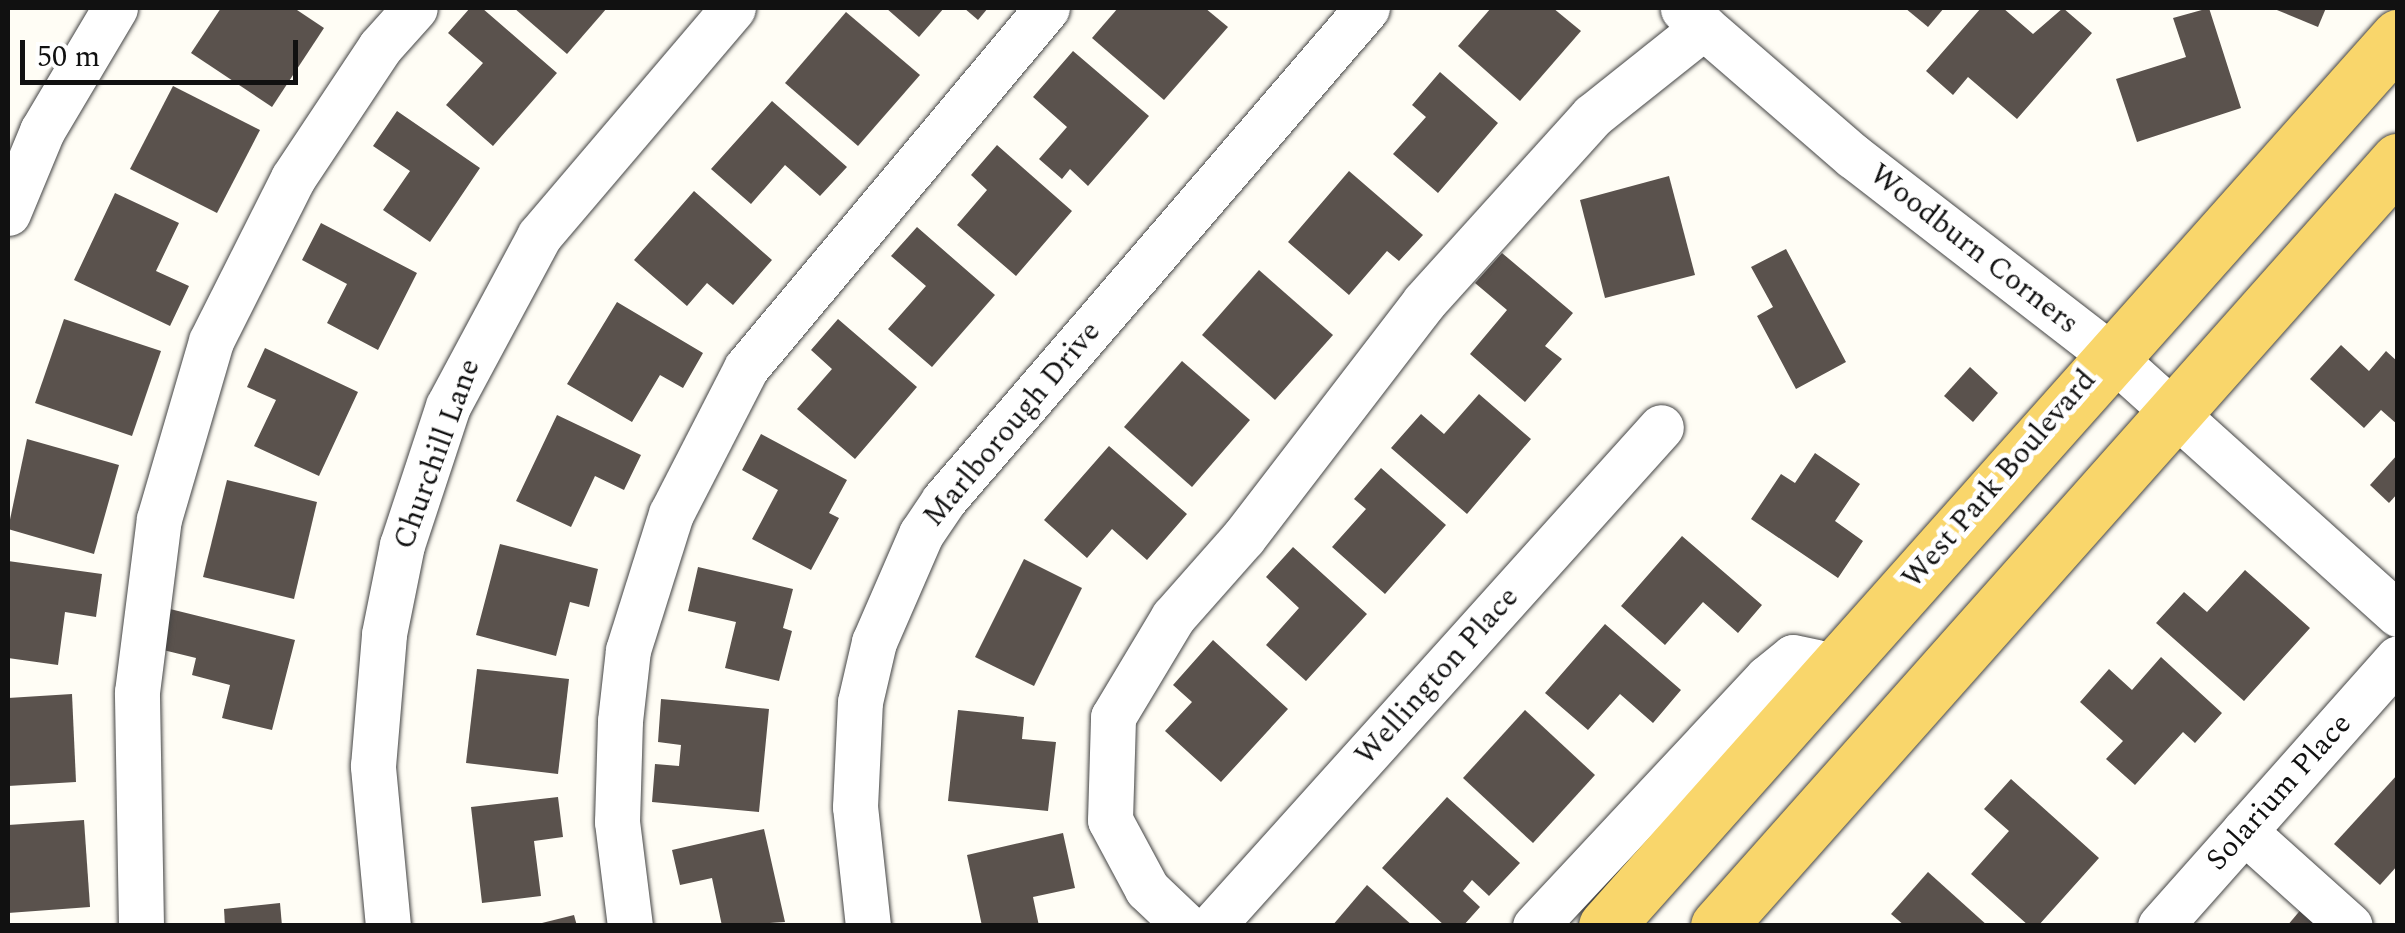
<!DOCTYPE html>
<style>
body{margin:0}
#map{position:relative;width:2405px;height:933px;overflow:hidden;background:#fffdf5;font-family:Spectral,serif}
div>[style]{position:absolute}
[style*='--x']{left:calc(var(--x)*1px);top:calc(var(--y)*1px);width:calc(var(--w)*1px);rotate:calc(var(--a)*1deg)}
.building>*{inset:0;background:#5a524d}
.roads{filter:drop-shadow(0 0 2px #444) drop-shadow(0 0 2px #444)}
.minor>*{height:45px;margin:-22.5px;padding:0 22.5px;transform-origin:22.5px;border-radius:22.5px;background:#fff}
.major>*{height:55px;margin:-27.5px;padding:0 27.5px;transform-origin:27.5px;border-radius:27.5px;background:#f9d66b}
span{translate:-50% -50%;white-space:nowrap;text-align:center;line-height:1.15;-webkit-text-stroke:10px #fff;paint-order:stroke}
.street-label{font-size:30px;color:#111}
.frame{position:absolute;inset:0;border:10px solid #111;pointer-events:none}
.scale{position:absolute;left:20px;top:40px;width:278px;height:45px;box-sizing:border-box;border:5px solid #111;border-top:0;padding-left:12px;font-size:30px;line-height:35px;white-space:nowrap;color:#111;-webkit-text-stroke:8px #fff;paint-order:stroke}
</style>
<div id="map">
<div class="building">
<div style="clip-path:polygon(221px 8px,294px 8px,324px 28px,272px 107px,191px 53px)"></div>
<div style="clip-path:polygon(470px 8px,482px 8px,557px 73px,493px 146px,446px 105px,483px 63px,448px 33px)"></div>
<div style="clip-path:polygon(514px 8px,607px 8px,567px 54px)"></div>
<div style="clip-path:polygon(886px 8px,944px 8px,919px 37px)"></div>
<div style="clip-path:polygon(964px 8px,988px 8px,978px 20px)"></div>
<div style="clip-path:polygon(1118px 8px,1205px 8px,1228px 27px,1164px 100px,1092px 38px)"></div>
<div style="clip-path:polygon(1491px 8px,1553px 8px,1581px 31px,1520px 101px,1458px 46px)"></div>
<div style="clip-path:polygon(1905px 8px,1944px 8px,1928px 27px)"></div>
<div style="clip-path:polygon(1981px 8px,2003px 8px,2033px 34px,2063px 8px,2092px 33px,2017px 119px,1968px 77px,1953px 95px,1926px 71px)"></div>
<div style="clip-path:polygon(2209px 8px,2241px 108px,2137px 142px,2116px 79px,2186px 57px,2173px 18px)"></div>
<div style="clip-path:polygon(2272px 8px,2326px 8px,2318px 27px)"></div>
<div style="clip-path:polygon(846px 12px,920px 75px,858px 146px,785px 83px)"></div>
<div style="clip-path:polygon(1073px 51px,1149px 116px,1088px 186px,1070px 169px,1062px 179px,1039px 159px,1067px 127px,1033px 97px)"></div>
<div style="clip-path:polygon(1440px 72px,1498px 123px,1438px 193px,1393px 154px,1426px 117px,1412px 105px)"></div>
<div style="clip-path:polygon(173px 86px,260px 130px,217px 213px,130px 169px)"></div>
<div style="clip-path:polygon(772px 101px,847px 167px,820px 196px,785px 165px,751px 204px,711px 169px)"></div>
<div style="clip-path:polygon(397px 111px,480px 168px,430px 242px,383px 210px,410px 171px,373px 146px)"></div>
<div style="clip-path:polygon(997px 145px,1072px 211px,1016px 276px,957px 225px,987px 190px,971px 175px)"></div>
<div style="clip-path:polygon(1349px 171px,1423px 235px,1399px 261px,1387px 251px,1349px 295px,1288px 242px)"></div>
<div style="clip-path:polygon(1669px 176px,1695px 275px,1605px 298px,1580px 200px)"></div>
<div style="clip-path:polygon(694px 191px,772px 260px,733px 305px,707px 283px,687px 306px,634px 260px)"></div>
<div style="clip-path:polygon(115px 193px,179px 223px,156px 271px,189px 286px,170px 326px,74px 280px)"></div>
<div style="clip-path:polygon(321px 223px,417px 273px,378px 350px,327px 323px,347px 284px,302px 260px)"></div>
<div style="clip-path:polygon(917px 227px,995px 295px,932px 367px,888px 329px,926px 286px,891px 256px)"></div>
<div style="clip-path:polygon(1786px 249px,1846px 362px,1796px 389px,1757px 316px,1773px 307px,1751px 267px)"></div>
<div style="clip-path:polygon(1502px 253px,1573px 313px,1545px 346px,1562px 359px,1525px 402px,1470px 354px,1507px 310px,1475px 283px)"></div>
<div style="clip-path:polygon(1259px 270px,1333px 335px,1275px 400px,1202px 335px)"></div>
<div style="clip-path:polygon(617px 302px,703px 353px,683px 388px,660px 375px,632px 422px,567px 384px)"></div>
<div style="clip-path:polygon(64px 319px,161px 351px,132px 436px,35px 403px)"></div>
<div style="clip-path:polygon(838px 319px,917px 387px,855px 459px,797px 409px,832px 369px,811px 350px)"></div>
<div style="clip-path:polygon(2341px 345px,2369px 371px,2386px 351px,2398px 362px,2398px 425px,2381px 410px,2364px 428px,2310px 379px)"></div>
<div style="clip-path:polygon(265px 348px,358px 392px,319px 476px,254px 446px,276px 400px,247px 387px)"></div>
<div style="clip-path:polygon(1182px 361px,1250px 420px,1192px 487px,1124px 427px)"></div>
<div style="clip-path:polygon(1970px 367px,1998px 393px,1973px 422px,1944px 396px)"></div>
<div style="clip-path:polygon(1479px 394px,1531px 439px,1467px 514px,1391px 448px,1421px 414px,1444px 434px)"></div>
<div style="clip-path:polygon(557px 415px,641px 455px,624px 490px,595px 476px,571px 527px,516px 501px)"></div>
<div style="clip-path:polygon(761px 434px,847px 480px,829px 513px,839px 518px,811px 570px,752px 539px,778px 490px,742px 470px)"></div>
<div style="clip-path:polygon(27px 439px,119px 465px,94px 554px,8px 529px)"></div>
<div style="clip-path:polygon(1109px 446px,1187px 514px,1147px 560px,1112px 529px,1087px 558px,1044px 520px)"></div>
<div style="clip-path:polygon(1815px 453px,1860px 484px,1835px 521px,1863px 541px,1838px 578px,1751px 519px,1781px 474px,1795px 483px)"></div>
<div style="clip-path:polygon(2398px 454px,2398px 493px,2389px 503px,2370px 485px)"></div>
<div style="clip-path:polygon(1381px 468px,1446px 525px,1385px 594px,1332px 547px,1366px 509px,1354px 499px)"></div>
<div style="clip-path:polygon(227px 480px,317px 502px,294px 599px,203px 577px)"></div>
<div style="clip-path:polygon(1682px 536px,1762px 605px,1738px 633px,1703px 602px,1665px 645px,1621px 606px)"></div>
<div style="clip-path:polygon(500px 544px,598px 569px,589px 607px,570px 602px,556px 656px,476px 635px)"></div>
<div style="clip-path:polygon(1293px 547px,1367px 614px,1306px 681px,1266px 645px,1299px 608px,1266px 577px)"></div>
<div style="clip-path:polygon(1024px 559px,1082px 588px,1034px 686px,975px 657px)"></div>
<div style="clip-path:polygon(8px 561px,102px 574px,96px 617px,65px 612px,58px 665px,8px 658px)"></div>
<div style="clip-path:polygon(698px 567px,793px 589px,783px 628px,792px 631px,779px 681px,725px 668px,736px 622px,688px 611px)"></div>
<div style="clip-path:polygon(2245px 570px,2310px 628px,2244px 701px,2156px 623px,2184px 592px,2207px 612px)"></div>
<div style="clip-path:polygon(166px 608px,295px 640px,272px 730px,222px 718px,230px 685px,192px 675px,196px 658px,155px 648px)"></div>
<div style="clip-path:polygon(1605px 624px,1681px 690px,1653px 723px,1620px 694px,1588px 730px,1545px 693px)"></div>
<div style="clip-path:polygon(1213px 640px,1288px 709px,1221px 782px,1165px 731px,1192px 702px,1173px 685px)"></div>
<div style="clip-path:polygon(2161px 657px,2222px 713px,2195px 743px,2183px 732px,2135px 785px,2106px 759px,2123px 741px,2080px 702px,2109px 669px,2132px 690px)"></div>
<div style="clip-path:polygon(477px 669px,569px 679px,558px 774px,466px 763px)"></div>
<div style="clip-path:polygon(72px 694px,76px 782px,8px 786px,8px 698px)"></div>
<div style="clip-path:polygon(661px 699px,769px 709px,759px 812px,652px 802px,655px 764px,679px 766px,681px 745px,658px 742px)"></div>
<div style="clip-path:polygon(958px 710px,1024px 717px,1022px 739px,1056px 742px,1048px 811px,948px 801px)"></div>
<div style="clip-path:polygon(1525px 710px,1595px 775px,1533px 843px,1463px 778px)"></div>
<div style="clip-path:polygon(2398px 774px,2398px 865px,2380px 885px,2334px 844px)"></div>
<div style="clip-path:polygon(2011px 779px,2099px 858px,2038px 926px,2029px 926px,1971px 874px,2009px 831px,1984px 809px)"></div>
<div style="clip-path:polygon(558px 797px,563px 837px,534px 841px,541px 896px,482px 903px,471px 807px)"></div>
<div style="clip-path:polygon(1447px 797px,1520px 863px,1489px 896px,1472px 880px,1463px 891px,1480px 907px,1463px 926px,1445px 926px,1382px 868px)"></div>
<div style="clip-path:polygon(84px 820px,90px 907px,8px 913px,8px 825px)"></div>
<div style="clip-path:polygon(764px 829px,785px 922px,722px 926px,712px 878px,680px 885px,672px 850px)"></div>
<div style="clip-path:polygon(1063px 833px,1075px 888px,1033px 897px,1039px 926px,982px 926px,967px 855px)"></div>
<div style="clip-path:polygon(1928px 872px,1988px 926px,1905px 926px,1891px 914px)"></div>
<div style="clip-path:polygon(1367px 885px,1413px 926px,1332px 926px)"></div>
<div style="clip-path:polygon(280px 903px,282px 926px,225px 926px,224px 909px)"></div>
<div style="clip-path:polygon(2303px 907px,2324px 926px,2287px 926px)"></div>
<div style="clip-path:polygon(574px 915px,577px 926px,539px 926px,538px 924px)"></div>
</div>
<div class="roads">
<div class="minor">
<div style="--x:1683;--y:9;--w:225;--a:40.9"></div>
<div style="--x:1853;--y:156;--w:324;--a:37.7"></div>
<div style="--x:2109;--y:354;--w:389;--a:42"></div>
<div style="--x:8;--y:213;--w:89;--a:-67.5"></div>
<div style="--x:42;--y:131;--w:143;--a:-59.3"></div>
<div style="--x:2244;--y:831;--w:142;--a:41.9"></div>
<div style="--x:141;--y:926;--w:234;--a:-91"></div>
<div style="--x:137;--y:692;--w:174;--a:-82.8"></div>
<div style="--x:159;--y:519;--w:185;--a:-73.7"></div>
<div style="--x:211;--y:341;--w:182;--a:-63.3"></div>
<div style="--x:293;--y:178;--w:157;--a:-56.4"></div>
<div style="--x:380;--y:47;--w:52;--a:-48.1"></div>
<div style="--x:388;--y:926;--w:161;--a:-95.4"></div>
<div style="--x:373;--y:766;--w:132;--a:-85.2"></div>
<div style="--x:384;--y:634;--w:91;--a:-78.6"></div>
<div style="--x:402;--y:545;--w:146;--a:-71.7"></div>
<div style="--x:448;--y:406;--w:193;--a:-61.8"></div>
<div style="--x:539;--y:236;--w:299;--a:-49.6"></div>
<div style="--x:630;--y:926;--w:105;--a:-97.1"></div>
<div style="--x:617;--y:822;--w:101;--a:-88.3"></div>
<div style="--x:620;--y:721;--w:71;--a:-83.6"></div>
<div style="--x:628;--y:650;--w:143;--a:-72.5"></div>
<div style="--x:671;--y:514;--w:164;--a:-62.8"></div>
<div style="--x:746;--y:368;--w:469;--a:-50.1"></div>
<div style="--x:868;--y:926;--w:120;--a:-96.2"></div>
<div style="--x:855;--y:807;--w:105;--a:-87.3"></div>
<div style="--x:860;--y:702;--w:62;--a:-76.9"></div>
<div style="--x:874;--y:642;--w:118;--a:-66.5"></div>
<div style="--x:921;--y:534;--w:40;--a:-56"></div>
<div style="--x:943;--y:501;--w:650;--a:-49.3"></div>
<div style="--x:1186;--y:926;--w:54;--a:-136.5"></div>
<div style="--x:1147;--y:889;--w:78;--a:-118.2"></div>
<div style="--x:1110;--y:820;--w:103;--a:-88.3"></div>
<div style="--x:1113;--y:717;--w:117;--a:-59"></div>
<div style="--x:1173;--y:617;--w:106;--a:-48.5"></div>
<div style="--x:1243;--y:538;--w:297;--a:-52.5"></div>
<div style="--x:1424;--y:302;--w:251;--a:-47.9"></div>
<div style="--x:1592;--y:116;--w:143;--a:-38.5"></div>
<div style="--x:1212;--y:926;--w:671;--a:-48.02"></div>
<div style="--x:1535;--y:926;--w:340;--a:-46.9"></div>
<div style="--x:1767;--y:678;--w:33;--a:-39"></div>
<div style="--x:1793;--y:657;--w:43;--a:12.1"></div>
<div style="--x:2160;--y:926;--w:358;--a:-48.4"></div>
</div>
<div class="major">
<div style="--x:1606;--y:926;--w:1191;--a:-48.3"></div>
<div style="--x:1718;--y:926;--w:1024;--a:-48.37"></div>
</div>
</div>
<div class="street-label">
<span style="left:1974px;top:249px;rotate:38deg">Woodburn Corners</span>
<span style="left:1012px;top:424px;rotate:-50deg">Marlborough Drive</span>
<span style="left:437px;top:454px;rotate:-70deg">Churchill Lane</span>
<span style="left:1999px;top:479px;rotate:-49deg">West Park Boulevard</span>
<span style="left:1437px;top:676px;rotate:-48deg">Wellington Place</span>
<span style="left:2279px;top:792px;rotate:-48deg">Solarium Place</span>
</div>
<div class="frame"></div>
<div class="scale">50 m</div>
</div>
